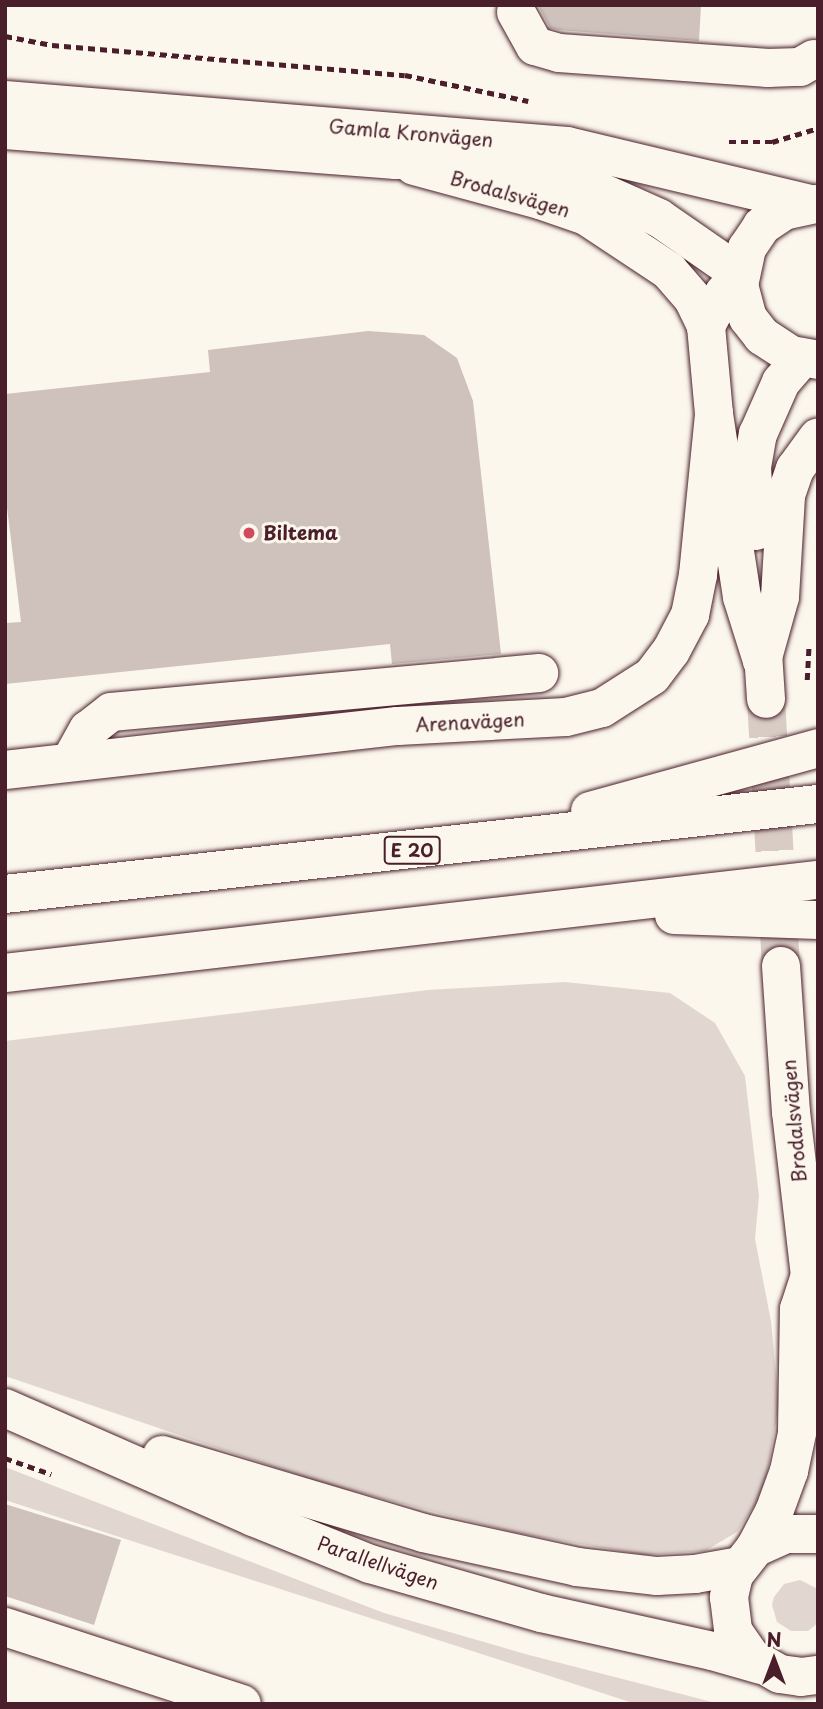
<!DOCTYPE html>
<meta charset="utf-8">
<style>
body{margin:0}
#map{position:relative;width:823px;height:1709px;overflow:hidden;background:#fbf7ec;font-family:"Playpen Sans",sans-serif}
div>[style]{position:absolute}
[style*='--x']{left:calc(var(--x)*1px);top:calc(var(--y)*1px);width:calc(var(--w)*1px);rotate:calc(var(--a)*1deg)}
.green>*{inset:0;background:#e2d7d0}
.building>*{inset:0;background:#cfc2bc}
.minor-tunnel>*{height:38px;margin-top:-19px;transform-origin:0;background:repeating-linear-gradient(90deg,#d8ccc5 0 38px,transparent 0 57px)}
.path>*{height:4.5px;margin-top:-2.25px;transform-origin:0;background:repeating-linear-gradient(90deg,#4a1f2b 0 7px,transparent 0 12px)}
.roads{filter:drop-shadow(0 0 2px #4a1f2b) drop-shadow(0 0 2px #4a1f2b)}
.minor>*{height:38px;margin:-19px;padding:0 19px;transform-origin:19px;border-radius:19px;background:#fbf7ec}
.highway>*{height:38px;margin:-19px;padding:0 19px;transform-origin:19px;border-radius:19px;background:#fbf7ec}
.dots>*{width:19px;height:19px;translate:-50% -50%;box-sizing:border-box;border:4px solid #fbf7ec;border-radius:50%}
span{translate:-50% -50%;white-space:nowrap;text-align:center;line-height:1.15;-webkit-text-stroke:6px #fbf7ec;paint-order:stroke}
.shield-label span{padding:2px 5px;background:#fbf7ec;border:2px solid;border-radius:5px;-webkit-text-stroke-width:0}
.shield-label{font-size:18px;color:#4a1f2b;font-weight:700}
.street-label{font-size:19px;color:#4a1f2b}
.poi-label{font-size:19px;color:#4a1f2b;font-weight:700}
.left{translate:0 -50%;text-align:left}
.frame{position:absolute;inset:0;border:7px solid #4a1f2b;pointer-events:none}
.north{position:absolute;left:739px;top:1625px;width:70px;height:70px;-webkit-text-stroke:5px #fbf7ec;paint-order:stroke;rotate:0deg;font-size:19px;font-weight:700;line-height:28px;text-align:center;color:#4a1f2b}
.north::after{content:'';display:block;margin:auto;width:24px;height:32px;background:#4a1f2b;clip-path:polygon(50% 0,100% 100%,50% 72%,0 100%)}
</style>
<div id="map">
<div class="green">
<div style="clip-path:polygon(565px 982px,670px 993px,715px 1023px,745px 1076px,759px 1196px,755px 1239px,771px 1321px,779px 1404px,764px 1491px,737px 1532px,705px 1551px,644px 1555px,517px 1533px,318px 1482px,5px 1376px,5px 1041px,428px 990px)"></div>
<div style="clip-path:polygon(5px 1467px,384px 1613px,529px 1655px,720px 1704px,636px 1704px,5px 1500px)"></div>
<div style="clip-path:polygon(800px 1580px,818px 1589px,818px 1623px,808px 1631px,791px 1631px,777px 1622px,772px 1605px,774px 1597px,784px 1584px)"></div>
</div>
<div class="building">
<div style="clip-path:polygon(538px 5px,701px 5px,699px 41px,559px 30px,550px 28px)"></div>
<div style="clip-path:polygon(368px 331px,424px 335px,457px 358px,473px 401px,501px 654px,392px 664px,390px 644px,5px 684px,5px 623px,21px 622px,5px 491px,5px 394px,210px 372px,208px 350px)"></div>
<div style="clip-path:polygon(5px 1504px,121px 1540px,94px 1625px,5px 1596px)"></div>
</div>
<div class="minor-tunnel">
<div style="--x:766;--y:699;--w:267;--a:86.8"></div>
</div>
<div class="path">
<div style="--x:5;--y:36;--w:48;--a:10.8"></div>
<div style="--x:52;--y:45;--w:354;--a:4.9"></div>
<div style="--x:405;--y:75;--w:126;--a:11.9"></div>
<div style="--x:729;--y:142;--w:43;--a:0"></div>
<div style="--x:772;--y:142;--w:48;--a:-16.9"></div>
<div style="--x:807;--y:680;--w:33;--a:-87"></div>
<div style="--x:5;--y:1458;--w:49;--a:19.2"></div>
</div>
<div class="roads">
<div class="minor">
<div style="--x:516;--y:12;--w:39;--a:61"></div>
<div style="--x:535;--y:46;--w:25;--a:16"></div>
<div style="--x:559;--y:53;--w:210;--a:4.1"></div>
<div style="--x:768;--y:68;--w:32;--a:-2"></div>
<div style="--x:800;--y:67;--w:16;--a:-30"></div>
<div style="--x:5;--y:100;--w:564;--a:4.68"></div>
<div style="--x:567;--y:146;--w:250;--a:13.4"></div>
<div style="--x:5;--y:130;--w:392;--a:4.4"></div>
<div style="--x:396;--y:160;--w:64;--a:-6.2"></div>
<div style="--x:460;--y:153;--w:45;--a:7.6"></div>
<div style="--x:505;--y:159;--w:60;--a:15.4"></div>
<div style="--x:563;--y:175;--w:105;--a:24.1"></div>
<div style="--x:659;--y:218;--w:98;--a:34.7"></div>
<div style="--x:740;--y:274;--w:25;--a:130"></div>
<div style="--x:724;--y:293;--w:38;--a:119"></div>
<div style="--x:414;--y:166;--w:131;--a:15.1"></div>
<div style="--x:540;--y:200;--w:49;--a:19.2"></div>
<div style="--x:586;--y:216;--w:100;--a:33.5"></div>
<div style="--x:669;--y:271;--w:37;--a:49"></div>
<div style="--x:693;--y:299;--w:30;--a:64"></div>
<div style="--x:706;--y:326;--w:88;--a:84.8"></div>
<div style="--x:714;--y:414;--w:185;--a:81.3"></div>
<div style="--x:742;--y:597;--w:67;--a:72.6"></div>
<div style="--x:816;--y:204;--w:33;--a:168"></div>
<div style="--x:784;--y:211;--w:27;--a:146"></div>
<div style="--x:762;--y:226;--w:27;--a:124"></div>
<div style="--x:747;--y:248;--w:38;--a:102"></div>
<div style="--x:739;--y:285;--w:34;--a:75"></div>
<div style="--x:748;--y:318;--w:23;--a:52"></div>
<div style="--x:762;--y:336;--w:35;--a:33"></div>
<div style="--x:791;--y:355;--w:27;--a:10"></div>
<div style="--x:756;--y:531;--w:64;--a:-93.6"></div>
<div style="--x:752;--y:467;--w:34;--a:-80"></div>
<div style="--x:758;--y:434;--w:57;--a:-66.1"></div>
<div style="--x:781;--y:382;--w:32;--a:-49"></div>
<div style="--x:762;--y:637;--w:62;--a:86.3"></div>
<div style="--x:70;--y:762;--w:37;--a:-61"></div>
<div style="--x:88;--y:730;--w:29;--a:-38"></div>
<div style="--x:111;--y:712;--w:430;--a:-5.2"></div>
<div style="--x:5;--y:770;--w:395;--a:-6.4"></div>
<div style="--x:398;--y:726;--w:168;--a:-3.1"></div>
<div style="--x:566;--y:717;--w:37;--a:-14"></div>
<div style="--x:602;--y:708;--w:59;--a:-32.6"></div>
<div style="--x:652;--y:676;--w:31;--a:-53"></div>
<div style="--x:671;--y:651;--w:41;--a:-62.2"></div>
<div style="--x:690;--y:615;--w:41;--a:-78.7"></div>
<div style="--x:698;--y:575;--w:162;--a:-84.3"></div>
<div style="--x:781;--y:966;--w:146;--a:86.1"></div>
<div style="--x:791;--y:1112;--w:164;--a:83.4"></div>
<div style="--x:810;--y:1275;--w:19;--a:65"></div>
<div style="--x:5;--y:1408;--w:271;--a:23.7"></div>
<div style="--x:253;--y:1517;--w:126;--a:21.9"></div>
<div style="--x:370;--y:1564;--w:178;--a:16"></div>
<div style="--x:541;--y:1613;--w:175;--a:12.5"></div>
<div style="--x:712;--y:1651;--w:51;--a:15.9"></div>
<div style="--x:162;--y:1455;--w:272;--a:16.6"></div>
<div style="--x:423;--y:1533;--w:158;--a:12.4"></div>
<div style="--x:577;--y:1567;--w:81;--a:6.4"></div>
<div style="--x:657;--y:1576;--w:38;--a:-3"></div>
<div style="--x:695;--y:1574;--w:46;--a:-10.1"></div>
<div style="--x:818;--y:1534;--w:32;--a:180"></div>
<div style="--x:786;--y:1534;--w:34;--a:156"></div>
<div style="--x:755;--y:1548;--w:34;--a:128"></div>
<div style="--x:734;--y:1575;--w:23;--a:103"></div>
<div style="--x:729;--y:1597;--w:34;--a:83"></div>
<div style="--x:733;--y:1631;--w:33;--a:55"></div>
<div style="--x:752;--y:1658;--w:32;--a:30"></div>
<div style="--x:780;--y:1674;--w:21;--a:8"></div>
<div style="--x:801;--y:1677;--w:17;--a:-7"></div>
<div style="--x:755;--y:1548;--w:41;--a:-62.2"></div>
<div style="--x:774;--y:1512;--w:44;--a:-69.9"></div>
<div style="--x:789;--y:1471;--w:40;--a:-78"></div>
<div style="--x:797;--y:1432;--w:123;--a:-89.1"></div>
<div style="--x:799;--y:1309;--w:36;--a:-72"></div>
<div style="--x:5;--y:1627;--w:249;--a:18"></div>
</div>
<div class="highway">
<div style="--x:762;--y:661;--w:66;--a:-74.3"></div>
<div style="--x:780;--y:597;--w:102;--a:-86.6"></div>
<div style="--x:786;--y:495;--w:28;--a:-71"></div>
<div style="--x:795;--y:469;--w:39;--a:-54"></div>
<div style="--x:590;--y:811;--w:237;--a:-15.4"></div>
<div style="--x:5;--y:894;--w:818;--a:-6.32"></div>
<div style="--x:674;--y:915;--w:144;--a:2"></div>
<div style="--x:5;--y:973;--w:818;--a:-6.53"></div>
</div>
</div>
<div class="dots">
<div style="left:249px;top:533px;background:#d1495b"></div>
</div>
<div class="shield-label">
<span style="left:412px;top:850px">E 20</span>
</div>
<div class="street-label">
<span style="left:411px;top:133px;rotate:5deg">Gamla Kronvägen</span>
<span style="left:510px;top:194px;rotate:16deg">Brodalsvägen</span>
<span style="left:470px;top:722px;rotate:-3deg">Arenavägen</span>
<span style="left:794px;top:1121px;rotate:-95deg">Brodalsvägen</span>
<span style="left:378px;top:1563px;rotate:19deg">Parallellvägen</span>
</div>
<div class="poi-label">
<span class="left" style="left:263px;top:533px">Biltema</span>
</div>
<div class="frame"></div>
<div class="north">N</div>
</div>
